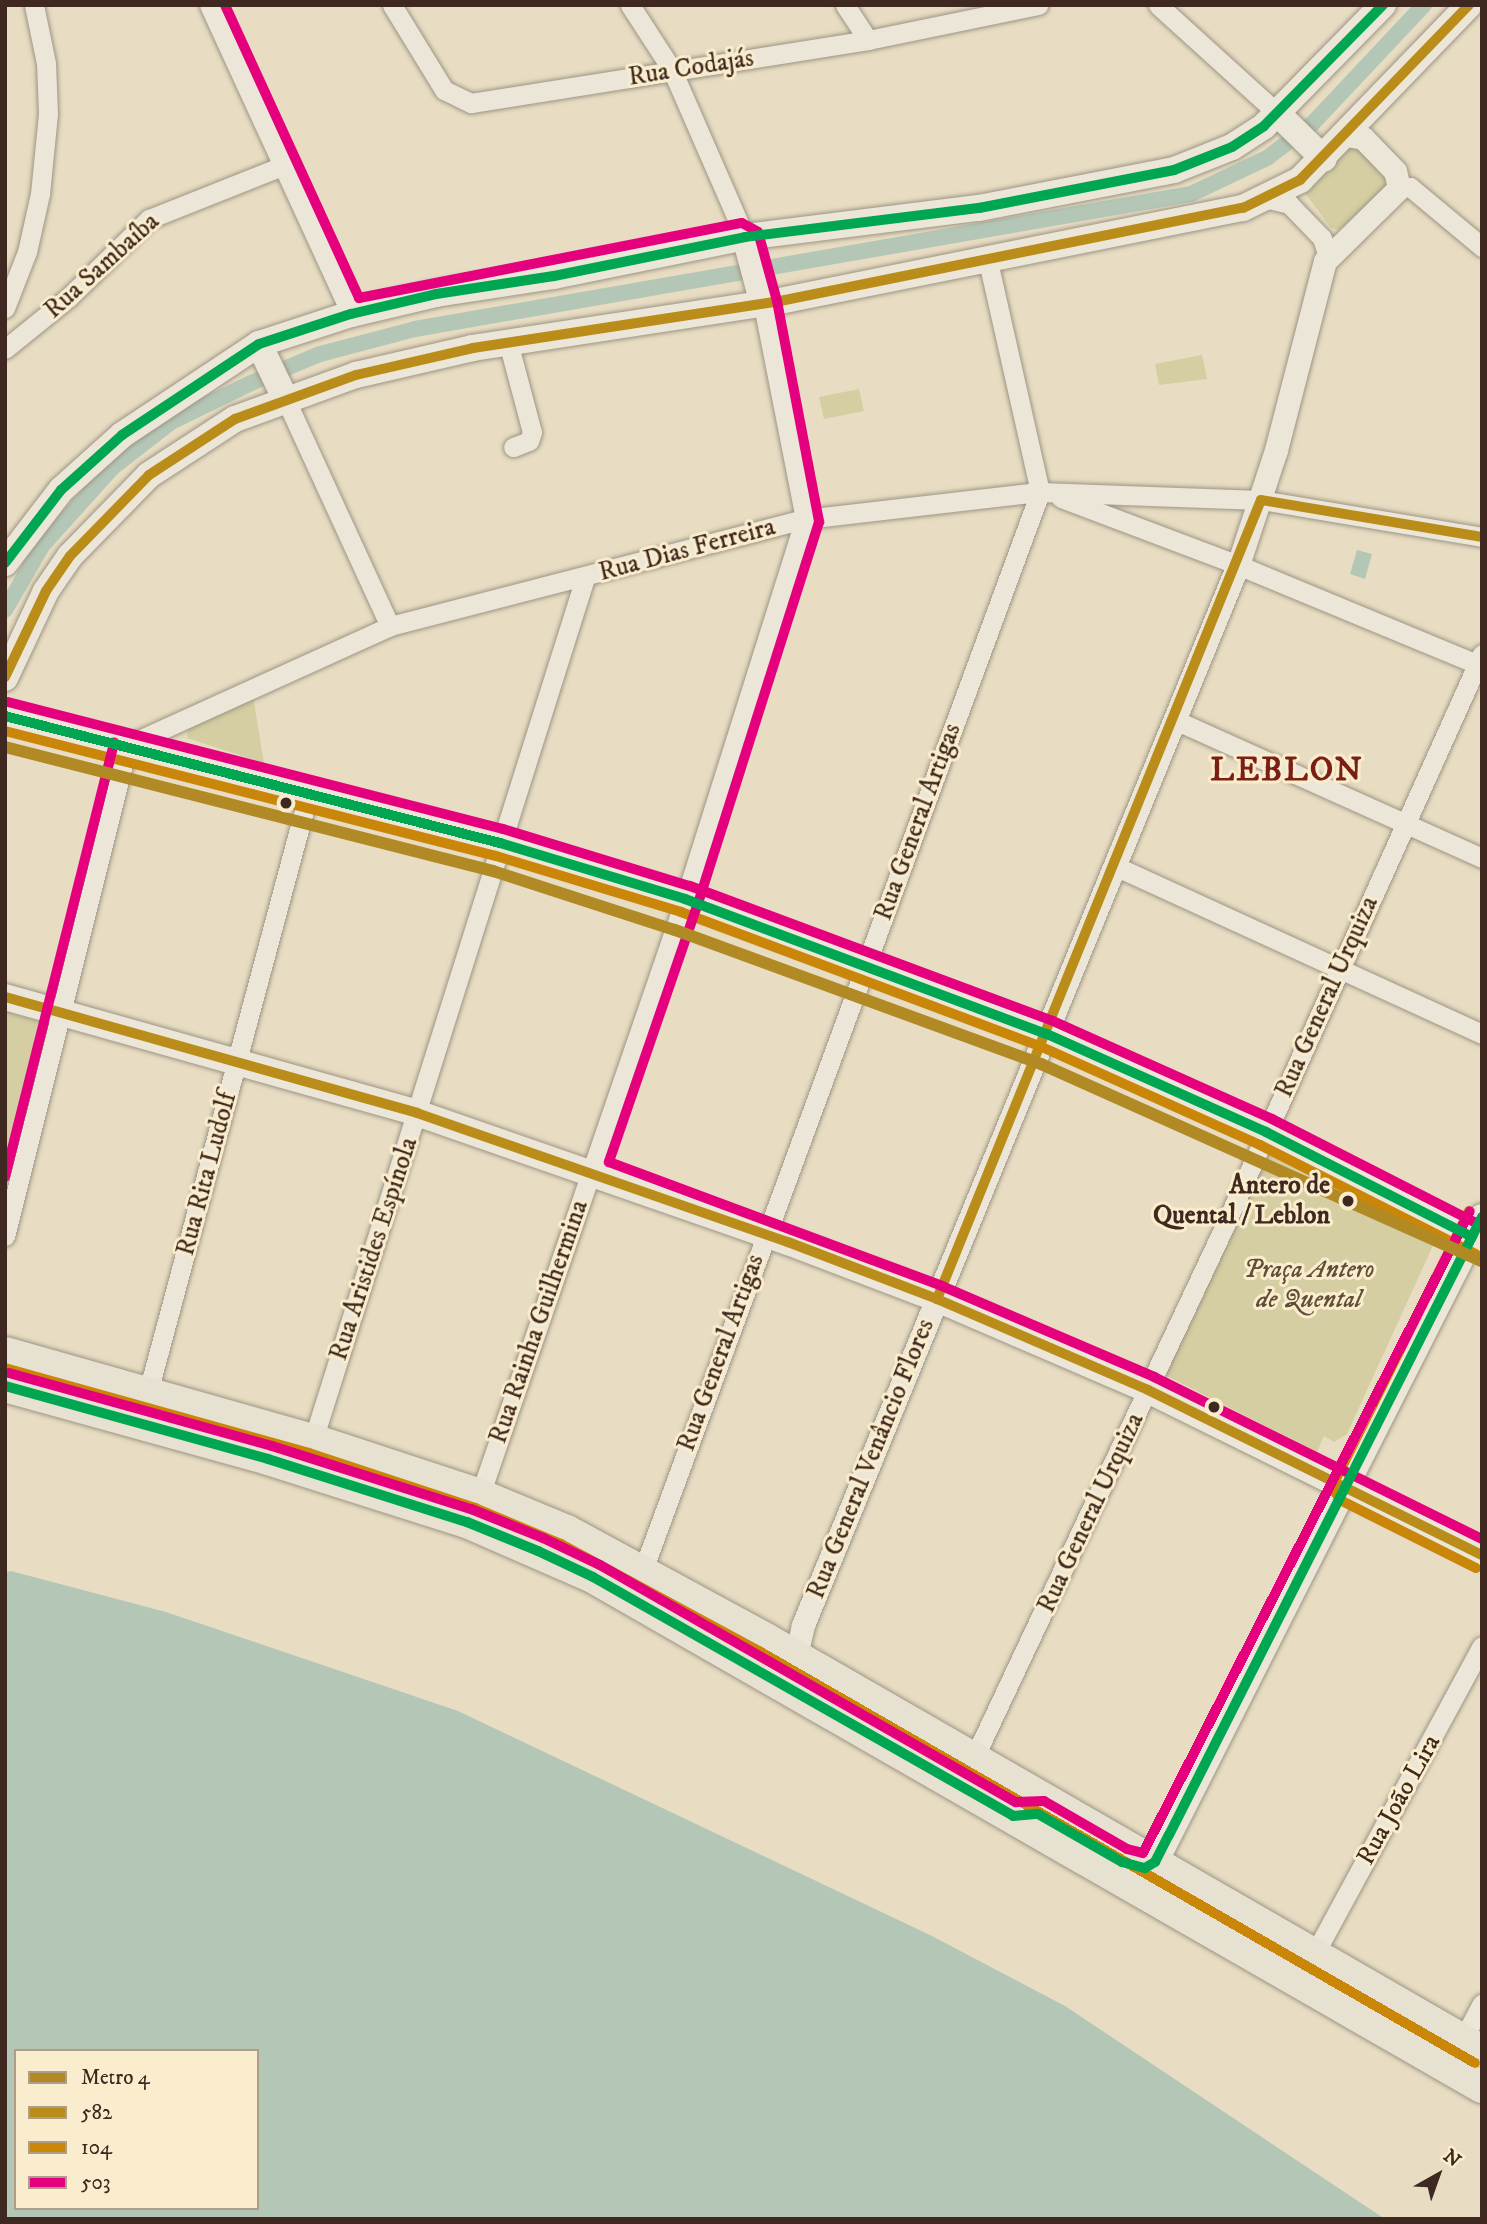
<!DOCTYPE html>
<meta charset="utf-8">
<style>
body{margin:0}
#map{position:relative;width:1487px;height:2224px;overflow:hidden;background:#e8ddc2;font-family:"IM FELL DW Pica",serif}
div>[style]{position:absolute}
[style*='--x']{left:calc(var(--x)*1px);top:calc(var(--y)*1px);width:calc(var(--w)*1px);rotate:calc(var(--a)*1deg)}
.green>*{inset:0;background:#d5cea2}
.water>*{inset:0;background:#b4c7b6}
.canal>*{height:16px;margin:-8px;padding:0 8px;transform-origin:8px;border-radius:8px;background:#b4c7b6}
.roads{filter:drop-shadow(0 0 2px #9d9484) drop-shadow(0 0 2px #9d9484)}
.minor>*{height:19px;margin:-9.5px;padding:0 9.5px;transform-origin:9.5px;border-radius:9.5px;background:#ebe6d8}
.tertiary>*{height:23px;margin:-11.5px;padding:0 11.5px;transform-origin:11.5px;border-radius:11.5px;background:#ebe6d8}
.secondary>*{height:26px;margin:-13px;padding:0 13px;transform-origin:13px;border-radius:13px;background:#ebe6d8}
.trunk>*{height:32px;margin:-16px;padding:0 16px;transform-origin:16px;border-radius:16px;background:#e7e1d1}
.bus-1>*{height:10px;margin:-5px;padding:0 5px;transform-origin:5px;border-radius:5px;background:#ba8d1a}
.bus-2>*{height:10px;margin:-5px;padding:0 5px;transform-origin:5px;border-radius:5px;background:#c98608}
.bus-3>*{height:10px;margin:-5px;padding:0 5px;transform-origin:5px;border-radius:5px;background:#e5007d}
.bus-4>*{height:10px;margin:-5px;padding:0 5px;transform-origin:5px;border-radius:5px;background:#00a651}
.metro-1>*{height:12px;margin:-6px;padding:0 6px;transform-origin:6px;border-radius:6px;background:#b28a25}
.dots>*{width:19px;height:19px;translate:-50% -50%;box-sizing:border-box;border:4px solid #faedcd;border-radius:50%}
span{translate:-50% -50%;white-space:nowrap;text-align:center;line-height:1.15;-webkit-text-stroke:6px #faedcd;paint-order:stroke}
.street-label{font-size:26px;color:#3e281f}
.stop-label{font-size:26px;color:#3e281f;font-weight:700}
.right{translate:-100% -50%;text-align:right}
.park-label{font-size:26px;color:#604e39;font-style:italic}
.district-label{font-size:33px;color:#7a1f14;font-weight:700;letter-spacing:2px}
.frame{position:absolute;inset:0;border:7px solid #3e281f;pointer-events:none}
.legend{position:absolute;left:14px;top:2049px;width:245px;height:161px;box-sizing:border-box;background:#faedcd;border:2px solid #af9e87;margin:0;padding:9px 12px;list-style:none;font-size:21px;color:#3e281f}
.legend li{display:flex;align-items:center;gap:14px;height:35px}
.legend b{width:35px;border:2px solid #af9e87}
.north{position:absolute;left:1403px;top:2140px;width:70px;height:70px;-webkit-text-stroke:5px #faedcd;paint-order:stroke;rotate:40deg;font-size:19px;font-weight:700;line-height:28px;text-align:center;color:#3e281f}
.north::after{content:'';display:block;margin:auto;width:24px;height:32px;background:#3e281f;clip-path:polygon(50% 0,100% 100%,50% 72%,0 100%)}
</style>
<div id="map">
<div class="green">
<div style="clip-path:polygon(1356px 146px,1390px 184px,1339px 230px,1331px 228px,1305px 193px,1307px 185px,1347px 147px)"></div>
<div style="clip-path:polygon(1202px 355px,1207px 379px,1159px 385px,1155px 364px)"></div>
<div style="clip-path:polygon(859px 389px,864px 411px,824px 419px,819px 397px)"></div>
<div style="clip-path:polygon(252px 690px,264px 763px,187px 738px,188px 727px)"></div>
<div style="clip-path:polygon(5px 1011px,41px 1022px,5px 1167px)"></div>
<div style="clip-path:polygon(1261px 1148px,1436px 1239px,1347px 1434px,1334px 1442px,1324px 1436px,1317px 1452px,1165px 1375px)"></div>
</div>
<div class="water">
<div style="clip-path:polygon(1357px 550px,1372px 554px,1365px 579px,1350px 574px)"></div>
<div style="clip-path:polygon(evenodd,11px 1571px,166px 1612px,458px 1711px,932px 1936px,1065px 2006px,1385px 2219px,5px 2219px,5px 1572px,11px 1571px,16px 2051px,257px 2051px,257px 2208px,16px 2208px,16px 2051px)"></div>
</div>
<div class="canal">
<div style="--x:5;--y:610;--w:74;--a:-60"></div>
<div style="--x:42;--y:546;--w:105;--a:-48.1"></div>
<div style="--x:112;--y:468;--w:75;--a:-37.9"></div>
<div style="--x:171;--y:422;--w:89;--a:-26"></div>
<div style="--x:251;--y:383;--w:75;--a:-22.8"></div>
<div style="--x:320;--y:354;--w:98;--a:-14.7"></div>
<div style="--x:415;--y:329;--w:788;--a:-9.87"></div>
<div style="--x:1191;--y:194;--w:84;--a:-25.3"></div>
<div style="--x:1267;--y:158;--w:58;--a:-37.3"></div>
<div style="--x:1313;--y:123;--w:162;--a:-46.8"></div>
</div>
<div class="roads">
<div class="minor">
<div style="--x:209;--y:5;--w:340;--a:65.3"></div>
<div style="--x:392;--y:5;--w:100;--a:58.5"></div>
<div style="--x:444;--y:90;--w:30;--a:26"></div>
<div style="--x:471;--y:103;--w:402;--a:-9"></div>
<div style="--x:868;--y:40;--w:174;--a:-11.6"></div>
<div style="--x:630;--y:5;--w:77;--a:57.1"></div>
<div style="--x:672;--y:70;--w:182;--a:66.4"></div>
<div style="--x:845;--y:5;--w:42;--a:56.7"></div>
<div style="--x:1158;--y:5;--w:162;--a:42.2"></div>
<div style="--x:1399;--y:188;--w:11;--a:-5"></div>
<div style="--x:1410;--y:187;--w:94;--a:39.8"></div>
<div style="--x:1269;--y:199;--w:21;--a:14"></div>
<div style="--x:1289;--y:204;--w:47;--a:45.9"></div>
<div style="--x:1322;--y:238;--w:19;--a:72"></div>
<div style="--x:5;--y:308;--w:60;--a:-68.6"></div>
<div style="--x:27;--y:252;--w:59;--a:-77.4"></div>
<div style="--x:40;--y:194;--w:80;--a:-84.3"></div>
<div style="--x:48;--y:114;--w:51;--a:-92.2"></div>
<div style="--x:46;--y:63;--w:59;--a:-101.7"></div>
<div style="--x:508;--y:342;--w:93;--a:75.1"></div>
<div style="--x:532;--y:432;--w:9;--a:108"></div>
<div style="--x:529;--y:441;--w:17;--a:159"></div>
<div style="--x:5;--y:349;--w:82;--a:-39.1"></div>
<div style="--x:69;--y:297;--w:112;--a:-44.3"></div>
<div style="--x:149;--y:219;--w:146;--a:-21.7"></div>
<div style="--x:285;--y:398;--w:251;--a:65.3"></div>
<div style="--x:1061;--y:498;--w:189;--a:20.7"></div>
<div style="--x:1238;--y:565;--w:264;--a:22.5"></div>
<div style="--x:1175;--y:720;--w:337;--a:24.2"></div>
<div style="--x:1115;--y:866;--w:404;--a:24.6"></div>
<div style="--x:5;--y:1236;--w:506;--a:-75.94"></div>
<div style="--x:128;--y:745;--w:288;--a:-24.4"></div>
<div style="--x:390;--y:626;--w:429;--a:-14.5"></div>
<div style="--x:805;--y:519;--w:237;--a:-6.6"></div>
<div style="--x:1040;--y:492;--w:221;--a:2.1"></div>
<div style="--x:1261;--y:500;--w:224;--a:9.5"></div>
<div style="--x:148;--y:1392;--w:621;--a:-74.98"></div>
<div style="--x:313;--y:1440;--w:904;--a:-72.49"></div>
<div style="--x:480;--y:1495;--w:630;--a:-71.02"></div>
<div style="--x:685;--y:899;--w:398;--a:-72.5"></div>
<div style="--x:805;--y:519;--w:219;--a:-101.1"></div>
<div style="--x:643;--y:1570;--w:1149;--a:-69.78"></div>
<div style="--x:1040;--y:492;--w:236;--a:-102.7"></div>
<div style="--x:974;--y:1758;--w:589;--a:-64.78"></div>
<div style="--x:1225;--y:1225;--w:626;--a:-65.77"></div>
<div style="--x:1315;--y:1953;--w:349;--a:-61.5"></div>
<div style="--x:1463;--y:2039;--w:40;--a:-62"></div>
</div>
<div class="tertiary">
<div style="--x:793;--y:1669;--w:45;--a:-77.2"></div>
<div style="--x:803;--y:1625;--w:1146;--a:-67.69"></div>
<div style="--x:1238;--y:565;--w:121;--a:-71.7"></div>
<div style="--x:1276;--y:450;--w:195;--a:-75.5"></div>
<div style="--x:1325;--y:261;--w:104;--a:-44.6"></div>
<div style="--x:1399;--y:188;--w:17;--a:-103"></div>
<div style="--x:1395;--y:171;--w:46;--a:-134.1"></div>
<div style="--x:1363;--y:138;--w:16;--a:-169"></div>
</div>
<div class="secondary">
<div style="--x:1278;--y:114;--w:64;--a:44.4"></div>
<div style="--x:745;--y:237;--w:69;--a:75"></div>
<div style="--x:259;--y:344;--w:60;--a:64.3"></div>
<div style="--x:5;--y:563;--w:92;--a:-52.5"></div>
<div style="--x:61;--y:490;--w:82;--a:-42"></div>
<div style="--x:122;--y:435;--w:164;--a:-33.6"></div>
<div style="--x:259;--y:344;--w:97;--a:-18.1"></div>
<div style="--x:351;--y:314;--w:87;--a:-13.2"></div>
<div style="--x:436;--y:294;--w:119;--a:-8.7"></div>
<div style="--x:554;--y:276;--w:195;--a:-11.5"></div>
<div style="--x:745;--y:237;--w:236;--a:-7.1"></div>
<div style="--x:979;--y:208;--w:199;--a:-11"></div>
<div style="--x:1174;--y:170;--w:62;--a:-21.6"></div>
<div style="--x:1232;--y:147;--w:38;--a:-33"></div>
<div style="--x:1264;--y:126;--w:170;--a:-45.5"></div>
<div style="--x:5;--y:678;--w:96;--a:-64.8"></div>
<div style="--x:46;--y:591;--w:42;--a:-55.6"></div>
<div style="--x:70;--y:556;--w:113;--a:-45.7"></div>
<div style="--x:149;--y:475;--w:103;--a:-33.1"></div>
<div style="--x:235;--y:419;--w:129;--a:-20"></div>
<div style="--x:356;--y:375;--w:120;--a:-13"></div>
<div style="--x:473;--y:348;--w:311;--a:-8.7"></div>
<div style="--x:780;--y:301;--w:472;--a:-11.4"></div>
<div style="--x:1243;--y:208;--w:64;--a:-26.2"></div>
<div style="--x:1300;--y:180;--w:243;--a:-46"></div>
<div style="--x:5;--y:716;--w:511;--a:14.39"></div>
<div style="--x:500;--y:843;--w:193;--a:16.8"></div>
<div style="--x:685;--y:899;--w:386;--a:20.5"></div>
<div style="--x:1047;--y:1034;--w:240;--a:24.1"></div>
<div style="--x:1266;--y:1132;--w:242;--a:27"></div>
<div style="--x:5;--y:997;--w:428;--a:15.7"></div>
<div style="--x:417;--y:1113;--w:393;--a:19.2"></div>
<div style="--x:788;--y:1242;--w:160;--a:20.9"></div>
<div style="--x:937;--y:1299;--w:230;--a:23.3"></div>
<div style="--x:1148;--y:1390;--w:373;--a:26.3"></div>
<div style="--x:1155;--y:1862;--w:723;--a:-63.12"></div>
</div>
<div class="trunk">
<div style="--x:5;--y:1353;--w:320;--a:15.8"></div>
<div style="--x:313;--y:1440;--w:176;--a:18.2"></div>
<div style="--x:480;--y:1495;--w:94;--a:22.5"></div>
<div style="--x:567;--y:1531;--w:226;--a:28.5"></div>
<div style="--x:766;--y:1639;--w:826;--a:29.92"></div>
<div style="--x:5;--y:1386;--w:273;--a:15.5"></div>
<div style="--x:268;--y:1459;--w:209;--a:17.6"></div>
<div style="--x:467;--y:1522;--w:137;--a:23.6"></div>
<div style="--x:593;--y:1577;--w:1025;--a:29.84"></div>
</div>
</div>
<div class="bus-1">
<div style="--x:5;--y:677;--w:95;--a:-64.5"></div>
<div style="--x:46;--y:591;--w:42;--a:-55.6"></div>
<div style="--x:70;--y:556;--w:113;--a:-45.7"></div>
<div style="--x:149;--y:475;--w:103;--a:-33.1"></div>
<div style="--x:235;--y:419;--w:129;--a:-20"></div>
<div style="--x:356;--y:375;--w:120;--a:-13"></div>
<div style="--x:473;--y:348;--w:311;--a:-8.7"></div>
<div style="--x:780;--y:301;--w:472;--a:-11.4"></div>
<div style="--x:1243;--y:208;--w:64;--a:-26.2"></div>
<div style="--x:1300;--y:180;--w:243;--a:-46"></div>
<div style="--x:5;--y:997;--w:428;--a:15.7"></div>
<div style="--x:417;--y:1113;--w:393;--a:19.2"></div>
<div style="--x:788;--y:1242;--w:160;--a:20.9"></div>
<div style="--x:937;--y:1299;--w:230;--a:23.3"></div>
<div style="--x:1148;--y:1390;--w:373;--a:26.3"></div>
<div style="--x:937;--y:1299;--w:862;--a:-67.93"></div>
<div style="--x:1261;--y:500;--w:224;--a:9.5"></div>
</div>
<div class="bus-2">
<div style="--x:5;--y:731;--w:507;--a:14.28"></div>
<div style="--x:496;--y:856;--w:193;--a:16.8"></div>
<div style="--x:681;--y:912;--w:385;--a:20.5"></div>
<div style="--x:1042;--y:1047;--w:239;--a:24.2"></div>
<div style="--x:1260;--y:1145;--w:242;--a:26.8"></div>
<div style="--x:1469;--y:1211;--w:308;--a:116.4"></div>
<div style="--x:1332;--y:1487;--w:15;--a:58"></div>
<div style="--x:1340;--y:1500;--w:152;--a:26.6"></div>
<div style="--x:5;--y:1368;--w:316;--a:15.6"></div>
<div style="--x:309;--y:1453;--w:175;--a:18.3"></div>
<div style="--x:475;--y:1508;--w:93;--a:22.7"></div>
<div style="--x:561;--y:1544;--w:225;--a:28.4"></div>
<div style="--x:759;--y:1651;--w:826;--a:29.92"></div>
</div>
<div class="bus-3">
<div style="--x:225;--y:5;--w:322;--a:65.4"></div>
<div style="--x:359;--y:298;--w:390;--a:-11.1"></div>
<div style="--x:742;--y:223;--w:18;--a:29"></div>
<div style="--x:758;--y:232;--w:72;--a:74.6"></div>
<div style="--x:777;--y:301;--w:225;--a:79.2"></div>
<div style="--x:819;--y:522;--w:400;--a:107.6"></div>
<div style="--x:698;--y:903;--w:274;--a:109"></div>
<div style="--x:609;--y:1162;--w:355;--a:20.4"></div>
<div style="--x:942;--y:1286;--w:231;--a:23.2"></div>
<div style="--x:1154;--y:1377;--w:366;--a:26.3"></div>
<div style="--x:8;--y:702;--w:511;--a:14.39"></div>
<div style="--x:503;--y:829;--w:195;--a:17"></div>
<div style="--x:690;--y:886;--w:387;--a:20.4"></div>
<div style="--x:1053;--y:1021;--w:240;--a:24.1"></div>
<div style="--x:1272;--y:1119;--w:236;--a:27"></div>
<div style="--x:5;--y:1177;--w:448;--a:-75.9"></div>
<div style="--x:9;--y:1373;--w:273;--a:15.5"></div>
<div style="--x:272;--y:1446;--w:209;--a:17.6"></div>
<div style="--x:471;--y:1509;--w:78;--a:21.9"></div>
<div style="--x:543;--y:1538;--w:63;--a:25.3"></div>
<div style="--x:600;--y:1565;--w:479;--a:29.7"></div>
<div style="--x:1016;--y:1802;--w:28;--a:-2"></div>
<div style="--x:1044;--y:1801;--w:96;--a:30"></div>
<div style="--x:1127;--y:1849;--w:16;--a:14"></div>
<div style="--x:1143;--y:1853;--w:720;--a:-63.01"></div>
</div>
<div class="bus-4">
<div style="--x:5;--y:563;--w:92;--a:-52.5"></div>
<div style="--x:61;--y:490;--w:82;--a:-42"></div>
<div style="--x:122;--y:435;--w:164;--a:-33.6"></div>
<div style="--x:259;--y:344;--w:97;--a:-18.1"></div>
<div style="--x:351;--y:314;--w:87;--a:-13.2"></div>
<div style="--x:436;--y:294;--w:119;--a:-8.7"></div>
<div style="--x:554;--y:276;--w:195;--a:-11.5"></div>
<div style="--x:745;--y:237;--w:236;--a:-7.1"></div>
<div style="--x:979;--y:208;--w:199;--a:-11"></div>
<div style="--x:1174;--y:170;--w:62;--a:-21.6"></div>
<div style="--x:1232;--y:147;--w:38;--a:-33"></div>
<div style="--x:1264;--y:126;--w:170;--a:-45.5"></div>
<div style="--x:5;--y:716;--w:511;--a:14.39"></div>
<div style="--x:500;--y:843;--w:193;--a:16.8"></div>
<div style="--x:685;--y:899;--w:386;--a:20.5"></div>
<div style="--x:1047;--y:1034;--w:240;--a:24.1"></div>
<div style="--x:1266;--y:1132;--w:231;--a:27"></div>
<div style="--x:5;--y:1386;--w:273;--a:15.5"></div>
<div style="--x:268;--y:1459;--w:209;--a:17.6"></div>
<div style="--x:467;--y:1522;--w:77;--a:22.2"></div>
<div style="--x:538;--y:1551;--w:61;--a:25.3"></div>
<div style="--x:593;--y:1577;--w:483;--a:29.6"></div>
<div style="--x:1013;--y:1816;--w:25;--a:-5"></div>
<div style="--x:1038;--y:1814;--w:97;--a:29.7"></div>
<div style="--x:1122;--y:1862;--w:24;--a:15"></div>
<div style="--x:1145;--y:1868;--w:12;--a:-31"></div>
<div style="--x:1155;--y:1862;--w:30;--a:-63"></div>
<div style="--x:1169;--y:1835;--w:693;--a:-63.14"></div>
</div>
<div class="metro-1">
<div style="--x:5;--y:747;--w:504;--a:14.26"></div>
<div style="--x:493;--y:871;--w:191;--a:18"></div>
<div style="--x:675;--y:930;--w:390;--a:20.1"></div>
<div style="--x:1041;--y:1064;--w:483;--a:24.1"></div>
</div>
<div class="dots">
<div style="left:286px;top:803px;background:#3e281f"></div>
<div style="left:1348px;top:1201px;background:#3e281f"></div>
<div style="left:1214px;top:1407px;background:#3e281f"></div>
</div>
<div class="street-label">
<span style="left:691px;top:68px;rotate:-9deg">Rua Codajás</span>
<span style="left:102px;top:266px;rotate:-42deg">Rua Sambaíba</span>
<span style="left:687px;top:550px;rotate:-15deg">Rua Dias Ferreira</span>
<span style="left:918px;top:822px;rotate:-70deg">Rua General Artigas</span>
<span style="left:1327px;top:997px;rotate:-66deg">Rua General Urquiza</span>
<span style="left:207px;top:1174px;rotate:-75deg">Rua Rita Ludolf</span>
<span style="left:374px;top:1249px;rotate:-72deg">Rua Aristides Espínola</span>
<span style="left:539px;top:1322px;rotate:-71deg">Rua Rainha Guilhermina</span>
<span style="left:721px;top:1353px;rotate:-70deg">Rua General Artigas</span>
<span style="left:871px;top:1459px;rotate:-68deg">Rua General Venâncio Flores</span>
<span style="left:1091px;top:1513px;rotate:-65deg">Rua General Urquiza</span>
<span style="left:1399px;top:1800px;rotate:-61deg">Rua João Lira</span>
</div>
<div class="stop-label">
<span class="right" style="left:1330px;top:1201px">Antero de<br>Quental / Leblon</span>
</div>
<div class="park-label">
<span style="left:1309px;top:1285px">Praça Antero<br>de Quental</span>
</div>
<div class="district-label">
<span style="left:1287px;top:771px">LEBLON</span>
</div>
<div class="frame"></div>
<ul class="legend">
<li><b style="height:9px;background:#b28a25"></b>Metro 4</li>
<li><b style="height:9px;background:#ba8d1a"></b>582</li>
<li><b style="height:9px;background:#c98608"></b>104</li>
<li><b style="height:9px;background:#e5007d"></b>503</li>
</ul>
<div class="north">N</div>
</div>
